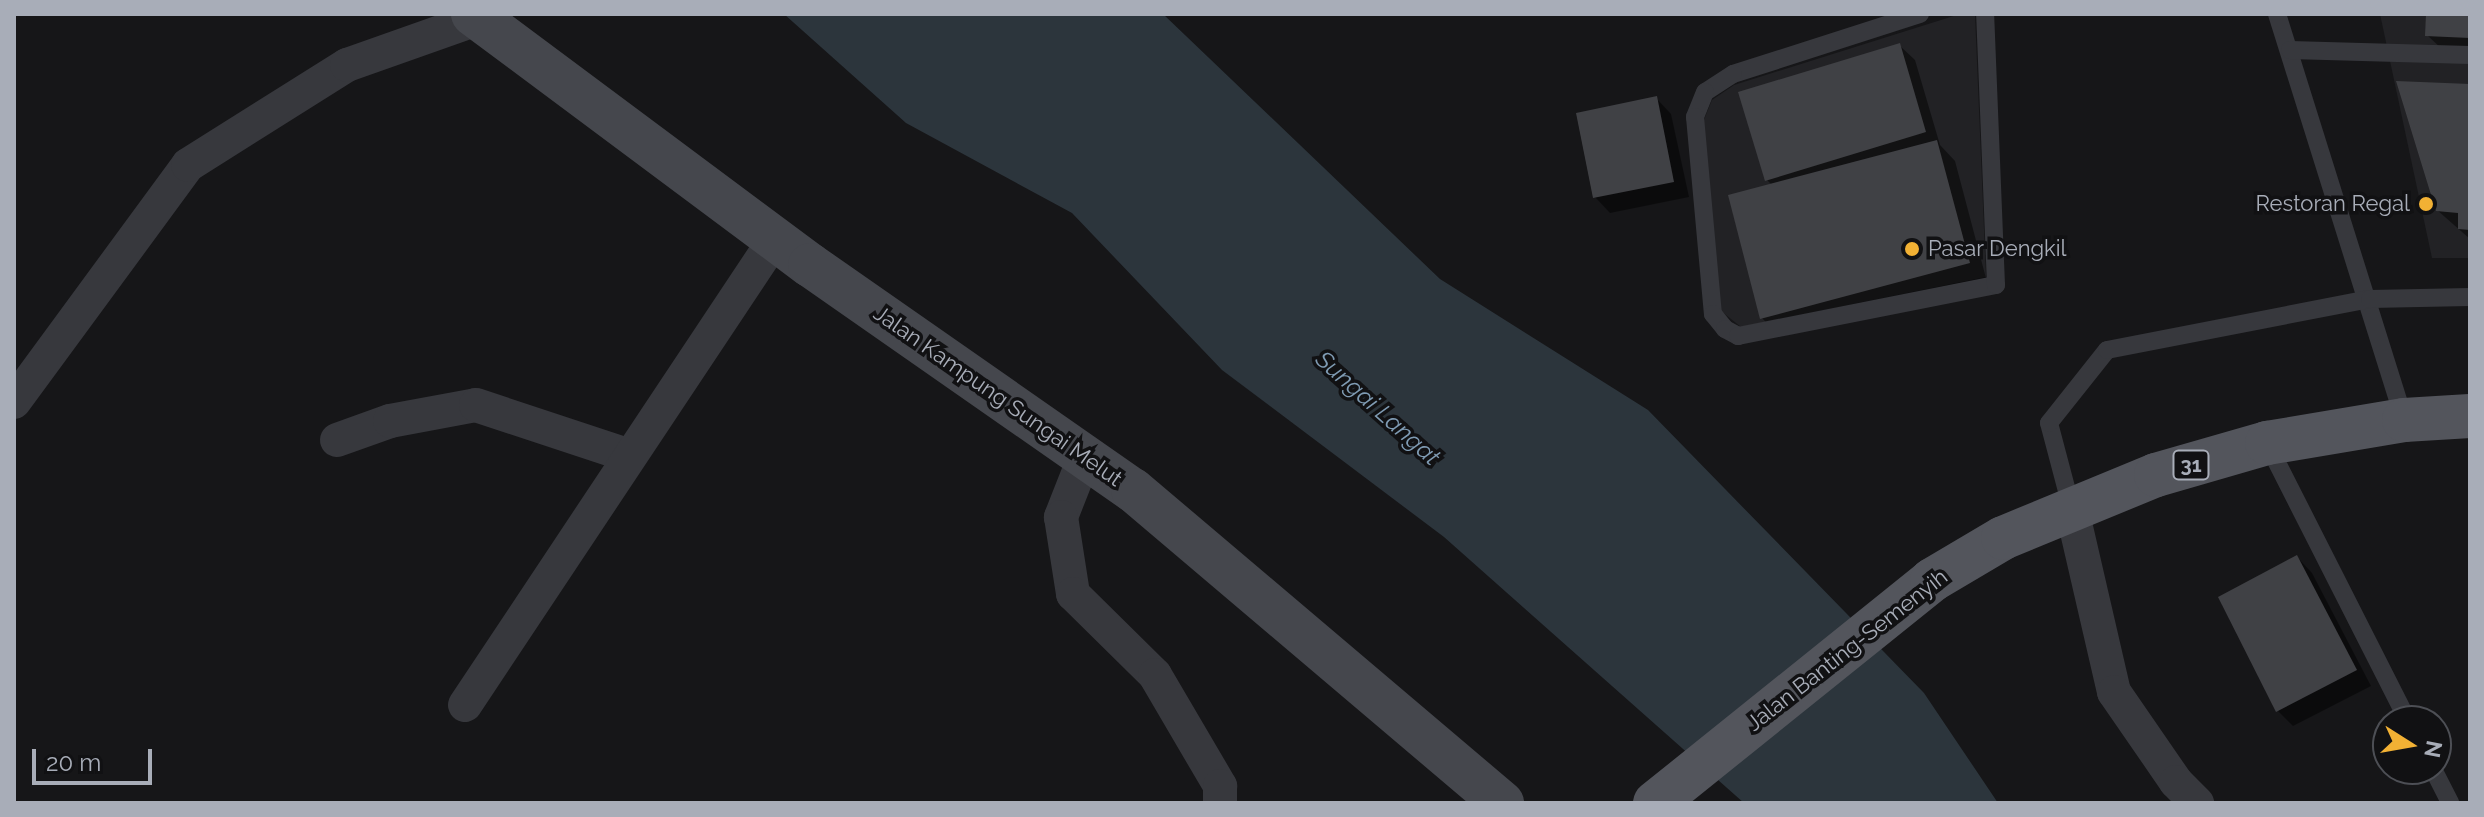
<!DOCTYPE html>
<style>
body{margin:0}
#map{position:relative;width:2484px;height:817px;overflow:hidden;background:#161618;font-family:Raleway,sans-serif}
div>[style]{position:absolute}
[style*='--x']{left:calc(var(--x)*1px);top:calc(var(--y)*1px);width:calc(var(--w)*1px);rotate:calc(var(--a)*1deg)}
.built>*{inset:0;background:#222225}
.water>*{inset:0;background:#2c353c}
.shadow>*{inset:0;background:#0007}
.building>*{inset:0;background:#404145}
.service>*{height:18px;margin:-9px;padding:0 9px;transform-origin:9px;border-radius:9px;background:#37383d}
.minor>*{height:34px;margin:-17px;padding:0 17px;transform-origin:17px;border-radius:17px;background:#37383d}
.secondary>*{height:44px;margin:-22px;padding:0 22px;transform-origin:22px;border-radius:22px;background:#45474d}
.primary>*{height:44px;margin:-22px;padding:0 22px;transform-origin:22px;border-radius:22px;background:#53555c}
.dots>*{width:22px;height:22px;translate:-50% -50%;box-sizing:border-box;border:4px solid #111113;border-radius:50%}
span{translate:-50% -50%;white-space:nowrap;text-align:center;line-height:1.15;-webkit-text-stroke:7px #111113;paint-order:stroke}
.shield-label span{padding:2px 6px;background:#111113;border:2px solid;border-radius:6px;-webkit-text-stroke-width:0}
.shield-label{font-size:20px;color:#a8adb8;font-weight:700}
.poi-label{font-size:22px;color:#a8adb8}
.right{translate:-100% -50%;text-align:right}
.left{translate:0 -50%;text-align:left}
.street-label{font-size:22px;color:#a8adb8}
.water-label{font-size:24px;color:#7f9bb3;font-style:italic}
.frame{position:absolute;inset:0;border:16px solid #a8adb8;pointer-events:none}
.north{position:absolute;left:2372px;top:705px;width:80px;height:80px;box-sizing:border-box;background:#111113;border:2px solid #4d4f55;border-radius:50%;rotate:101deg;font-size:22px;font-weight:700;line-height:32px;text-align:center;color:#a8adb8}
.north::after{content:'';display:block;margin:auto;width:28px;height:36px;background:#f2b134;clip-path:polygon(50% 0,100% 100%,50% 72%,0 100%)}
.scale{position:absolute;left:32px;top:749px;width:120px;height:36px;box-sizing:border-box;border:4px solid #a8adb8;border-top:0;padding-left:10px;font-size:24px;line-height:28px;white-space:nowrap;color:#a8adb8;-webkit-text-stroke:6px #111113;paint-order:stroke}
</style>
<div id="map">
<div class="built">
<div style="clip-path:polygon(1960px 14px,1975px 14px,1986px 277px,1741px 327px,1721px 311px,1703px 122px,1712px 100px,1734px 85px)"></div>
<div style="clip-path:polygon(2380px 14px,2470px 14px,2470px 258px,2432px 258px)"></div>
</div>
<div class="water">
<div style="clip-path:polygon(784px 14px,1163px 14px,1440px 279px,1648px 410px,1924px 693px,1998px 803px,1744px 803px,1444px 537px,1222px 370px,1072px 213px,906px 123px)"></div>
</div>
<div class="shadow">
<div style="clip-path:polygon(2428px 14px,2470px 14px,2470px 51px,2443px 50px,2427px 35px)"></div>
<div style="clip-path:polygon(1899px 45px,1915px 60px,1940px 145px,1955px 161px,1987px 282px,1780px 337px,1762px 318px,1772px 185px,1767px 180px)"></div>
<div style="clip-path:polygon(2470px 86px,2470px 239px,2437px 210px)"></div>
<div style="clip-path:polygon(1656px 98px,1671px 114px,1689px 197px,1610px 213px,1595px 197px)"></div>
<div style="clip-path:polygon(2297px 557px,2312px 573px,2371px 686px,2293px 726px,2278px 711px)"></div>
</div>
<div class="building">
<div style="clip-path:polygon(2426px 14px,2470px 14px,2470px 38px,2425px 36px)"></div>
<div style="clip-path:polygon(1900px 43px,1926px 132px,1765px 181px,1738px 92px)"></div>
<div style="clip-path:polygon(2396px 81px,2470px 84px,2470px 230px,2458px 229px,2458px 213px,2436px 211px)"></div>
<div style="clip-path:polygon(1657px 96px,1674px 182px,1593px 198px,1576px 113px)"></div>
<div style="clip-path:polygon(1937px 140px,1970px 263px,1760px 319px,1728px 195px)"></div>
<div style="clip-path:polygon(2297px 555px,2357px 670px,2276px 712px,2218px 597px)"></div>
</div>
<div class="service">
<div style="--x:1920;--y:14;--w:196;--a:162.2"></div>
<div style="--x:1733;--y:74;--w:33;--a:147"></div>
<div style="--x:1705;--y:92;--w:27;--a:112"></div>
<div style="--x:1695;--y:117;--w:198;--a:84.8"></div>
<div style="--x:1713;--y:314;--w:19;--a:51"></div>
<div style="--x:1725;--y:329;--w:15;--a:28"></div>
<div style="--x:1738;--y:336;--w:263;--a:-11.2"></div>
<div style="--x:1996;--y:285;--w:271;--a:-92.3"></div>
<div style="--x:2277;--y:14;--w:425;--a:72.6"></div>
<div style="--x:2290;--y:50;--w:180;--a:1.6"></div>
<div style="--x:2267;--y:443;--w:312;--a:63.1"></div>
<div style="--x:2072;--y:510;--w:90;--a:-104.8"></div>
<div style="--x:2049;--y:423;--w:93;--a:-51.5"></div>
<div style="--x:2107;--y:350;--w:268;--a:-11"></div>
<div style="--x:2370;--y:299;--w:100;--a:-1.1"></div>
<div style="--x:2433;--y:769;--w:38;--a:63"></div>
</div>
<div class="minor">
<div style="--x:14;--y:402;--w:294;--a:-53.7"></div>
<div style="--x:188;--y:165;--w:188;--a:-32.2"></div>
<div style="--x:347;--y:65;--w:138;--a:-19.5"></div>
<div style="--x:337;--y:440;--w:56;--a:-19.7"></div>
<div style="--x:390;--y:421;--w:87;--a:-10.5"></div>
<div style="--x:476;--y:405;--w:162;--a:18.3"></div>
<div style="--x:1085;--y:456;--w:66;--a:111.5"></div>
<div style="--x:1061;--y:517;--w:78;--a:81.1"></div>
<div style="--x:1073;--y:594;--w:115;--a:44.6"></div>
<div style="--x:1155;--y:675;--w:129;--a:59.6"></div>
<div style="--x:1220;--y:786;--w:17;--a:90"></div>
<div style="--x:2072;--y:510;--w:187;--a:77"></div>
<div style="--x:2114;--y:692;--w:109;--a:55.4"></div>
<div style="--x:2176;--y:782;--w:30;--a:45"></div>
<div style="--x:465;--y:705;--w:560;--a:-56.37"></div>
</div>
<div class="secondary">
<div style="--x:473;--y:14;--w:420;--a:36.7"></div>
<div style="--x:810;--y:265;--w:394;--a:34.9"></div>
<div style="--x:1133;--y:490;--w:484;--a:40.3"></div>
</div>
<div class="primary">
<div style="--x:1655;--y:803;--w:356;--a:-38.8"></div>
<div style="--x:1932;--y:580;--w:82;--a:-30.6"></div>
<div style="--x:2003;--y:538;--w:165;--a:-22.4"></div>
<div style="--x:2156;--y:475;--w:116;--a:-16.1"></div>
<div style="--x:2267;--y:443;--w:139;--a:-9.5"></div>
<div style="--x:2404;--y:420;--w:66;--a:-3.5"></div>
</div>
<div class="dots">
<div style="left:2426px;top:204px;background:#f2b134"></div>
<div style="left:1912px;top:249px;background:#f2b134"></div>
</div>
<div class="shield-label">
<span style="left:2191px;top:465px">31</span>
</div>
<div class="poi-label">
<span class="right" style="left:2410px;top:204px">Restoran Regal</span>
<span class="left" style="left:1928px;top:249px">Pasar Dengkil</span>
</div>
<div class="street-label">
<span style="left:998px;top:396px;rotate:35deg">Jalan Kampung Sungai Melut</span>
<span style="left:1847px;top:650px;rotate:-38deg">Jalan Banting-Semenyih</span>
</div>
<div class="water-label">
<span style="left:1378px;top:408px;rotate:42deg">Sungai Langat</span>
</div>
<div class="frame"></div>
<div class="north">N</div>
<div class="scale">20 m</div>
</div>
